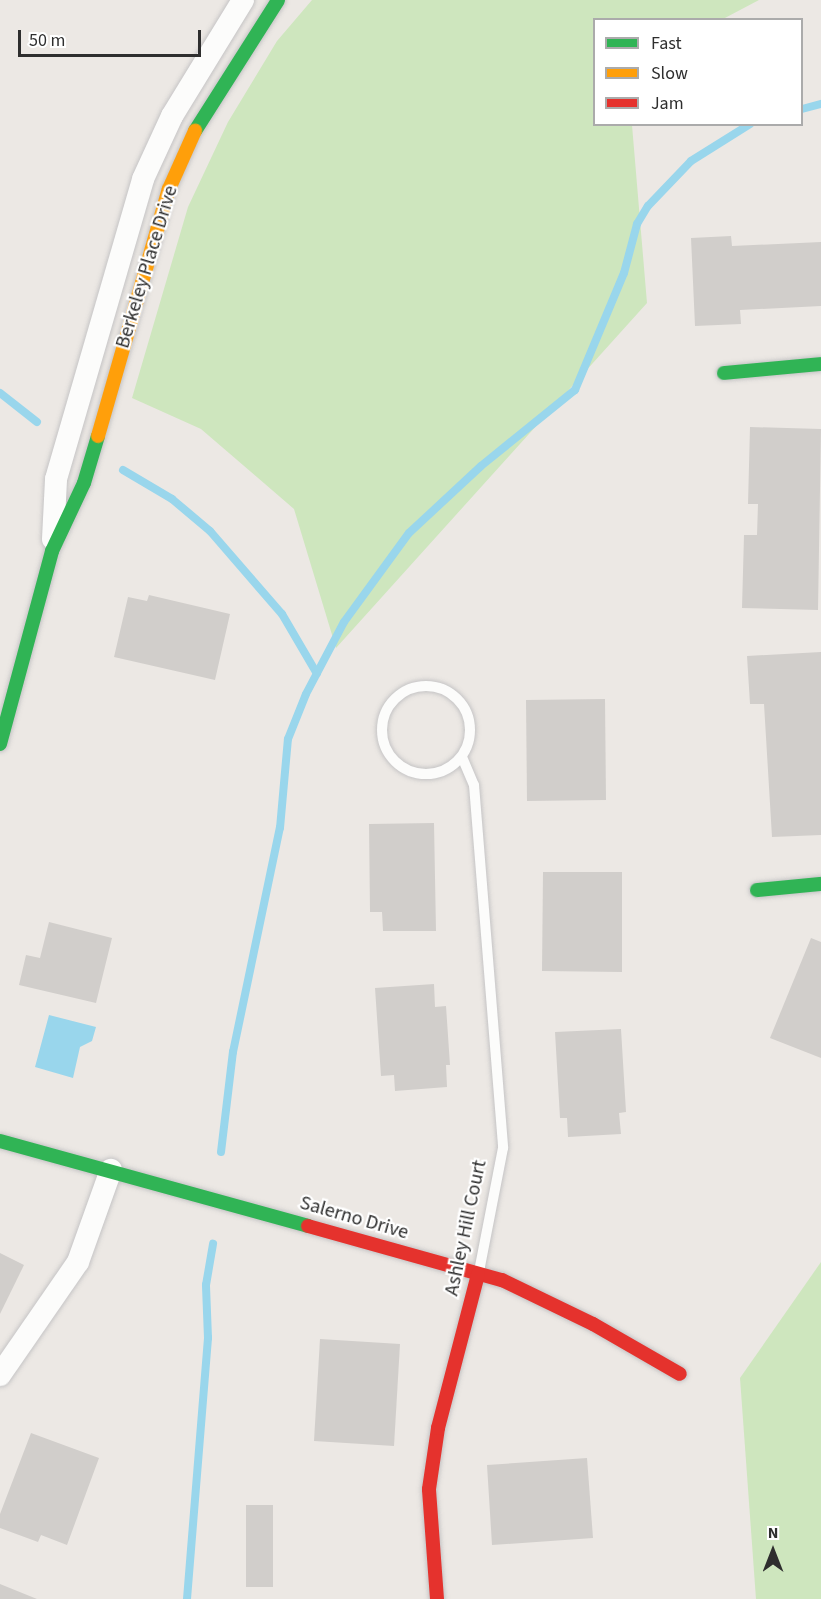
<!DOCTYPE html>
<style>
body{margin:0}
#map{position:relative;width:821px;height:1599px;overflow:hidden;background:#ece8e4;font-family:"Source Sans 3",sans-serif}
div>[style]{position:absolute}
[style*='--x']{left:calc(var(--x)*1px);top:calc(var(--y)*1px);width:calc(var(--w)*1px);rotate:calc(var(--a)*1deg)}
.green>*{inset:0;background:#cee6be}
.water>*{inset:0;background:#99d6ec}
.stream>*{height:8px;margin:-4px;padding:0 4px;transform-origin:4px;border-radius:4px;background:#99d6ec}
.building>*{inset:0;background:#d1cecb}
.roads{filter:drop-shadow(0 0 2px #c5c4c5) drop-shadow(0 0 2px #c5c4c5)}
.lane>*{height:10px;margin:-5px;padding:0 5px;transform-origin:5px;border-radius:5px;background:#fcfcfb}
.lane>.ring{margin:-5px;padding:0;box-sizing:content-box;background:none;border:10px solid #fcfcfb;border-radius:50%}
.street>*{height:22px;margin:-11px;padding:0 11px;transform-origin:11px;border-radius:11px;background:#fcfcfb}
.fast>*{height:14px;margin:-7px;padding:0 7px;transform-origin:7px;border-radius:7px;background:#30b455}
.slow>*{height:14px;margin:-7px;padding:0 7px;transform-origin:7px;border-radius:7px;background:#ff9f0a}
.jam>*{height:14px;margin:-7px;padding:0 7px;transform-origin:7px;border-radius:7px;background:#e5322d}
span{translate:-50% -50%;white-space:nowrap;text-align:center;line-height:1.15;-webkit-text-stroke:4.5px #fff;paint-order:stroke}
.street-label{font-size:20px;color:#2e2e2e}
.legend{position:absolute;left:593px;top:18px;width:210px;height:108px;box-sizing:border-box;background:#fff;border:2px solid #ababab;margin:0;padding:8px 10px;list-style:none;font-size:18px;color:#2e2e2e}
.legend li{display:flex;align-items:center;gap:12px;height:30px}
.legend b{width:30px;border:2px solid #ababab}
.north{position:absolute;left:743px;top:1521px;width:60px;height:60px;-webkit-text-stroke:4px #fff;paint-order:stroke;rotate:0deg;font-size:16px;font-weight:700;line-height:24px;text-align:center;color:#2e2e2e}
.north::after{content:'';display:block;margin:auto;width:21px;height:27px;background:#2e2e2e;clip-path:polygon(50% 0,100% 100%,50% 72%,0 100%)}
.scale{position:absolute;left:18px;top:30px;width:183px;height:27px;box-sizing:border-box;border:3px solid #2e2e2e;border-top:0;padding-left:8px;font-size:18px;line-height:21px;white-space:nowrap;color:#2e2e2e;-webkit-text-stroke:4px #fff;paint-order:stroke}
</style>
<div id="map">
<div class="green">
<div style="clip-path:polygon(312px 0,759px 0,723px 19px,594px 20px,594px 124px,632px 125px,647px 303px,336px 648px,294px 509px,201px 429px,132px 398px,188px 207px,228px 122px,277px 41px)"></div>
<div style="clip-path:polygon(821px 1262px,821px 1599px,756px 1599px,740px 1378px)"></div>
</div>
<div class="water">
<div style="clip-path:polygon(49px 1015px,96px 1027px,92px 1041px,80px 1047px,73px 1078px,35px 1067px)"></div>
</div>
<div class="stream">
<div style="--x:802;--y:109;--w:20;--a:-15"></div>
<div style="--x:0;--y:393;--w:47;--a:38.1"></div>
<div style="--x:123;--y:470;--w:57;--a:30.6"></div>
<div style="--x:172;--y:499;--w:50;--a:40.1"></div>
<div style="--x:210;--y:531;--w:110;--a:49.1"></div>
<div style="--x:282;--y:614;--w:69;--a:59.7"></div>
<div style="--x:221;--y:1152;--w:101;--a:-83.2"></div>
<div style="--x:233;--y:1052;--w:229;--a:-78.2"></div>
<div style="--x:280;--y:828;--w:89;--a:-84.9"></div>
<div style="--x:288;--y:739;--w:48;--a:-68.2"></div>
<div style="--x:306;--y:694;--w:81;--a:-62.2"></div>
<div style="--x:344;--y:622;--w:110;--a:-53.9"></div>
<div style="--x:409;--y:533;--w:98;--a:-42.9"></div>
<div style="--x:481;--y:466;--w:121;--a:-39"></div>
<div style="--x:575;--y:390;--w:127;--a:-67.3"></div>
<div style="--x:624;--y:273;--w:51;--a:-75.1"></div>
<div style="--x:637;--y:224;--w:21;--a:-59"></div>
<div style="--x:648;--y:206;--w:62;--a:-46.3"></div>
<div style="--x:691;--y:161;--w:70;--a:-32.1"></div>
<div style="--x:187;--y:1599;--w:262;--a:-85.4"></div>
<div style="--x:208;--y:1338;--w:53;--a:-92.2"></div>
<div style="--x:206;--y:1285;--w:42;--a:-80.3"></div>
</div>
<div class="building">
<div style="clip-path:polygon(731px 236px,732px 246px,821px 242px,821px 306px,740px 310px,741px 324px,695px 326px,691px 238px)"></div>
<div style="clip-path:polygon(750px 427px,821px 429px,818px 610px,742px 608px,744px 535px,757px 535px,758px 504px,748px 504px)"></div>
<div style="clip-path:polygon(149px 595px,230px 614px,215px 680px,114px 657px,128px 597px,147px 601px)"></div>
<div style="clip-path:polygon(821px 652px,821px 835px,772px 837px,764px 704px,750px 704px,747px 656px)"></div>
<div style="clip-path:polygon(605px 699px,606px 800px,527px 801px,526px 700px)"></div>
<div style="clip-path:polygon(434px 823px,436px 931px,383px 931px,382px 912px,370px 912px,369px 824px)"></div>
<div style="clip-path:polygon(543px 872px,622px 872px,622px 972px,542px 971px)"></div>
<div style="clip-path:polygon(49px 922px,112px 938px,96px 1003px,19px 985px,26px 955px,40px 958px)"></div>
<div style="clip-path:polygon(811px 938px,821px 942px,821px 1058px,770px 1038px)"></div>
<div style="clip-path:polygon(434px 984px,435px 1007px,446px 1006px,450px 1065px,446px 1065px,447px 1087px,395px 1091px,394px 1075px,381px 1076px,375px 988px)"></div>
<div style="clip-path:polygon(621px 1029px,626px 1112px,619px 1113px,621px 1134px,568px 1137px,567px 1118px,560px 1118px,555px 1032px)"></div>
<div style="clip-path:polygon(0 1253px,24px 1265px,0 1314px)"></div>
<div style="clip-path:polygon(320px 1339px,400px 1344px,394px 1446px,314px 1441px)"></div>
<div style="clip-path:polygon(31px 1433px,99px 1458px,67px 1545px,41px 1535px,38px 1542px,0 1528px,0 1514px)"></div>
<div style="clip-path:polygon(587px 1458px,593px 1538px,492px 1545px,487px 1465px)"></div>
<div style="clip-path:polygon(246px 1505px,273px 1505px,273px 1587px,246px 1587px)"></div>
<div style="clip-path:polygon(0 1584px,37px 1599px,0 1599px)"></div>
</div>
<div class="roads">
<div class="lane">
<div class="ring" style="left:382px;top:686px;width:78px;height:78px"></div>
<div style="--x:462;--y:757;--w:30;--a:67"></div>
<div style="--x:474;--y:785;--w:364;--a:85.4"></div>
<div style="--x:503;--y:1148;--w:126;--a:101"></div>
</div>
<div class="street">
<div style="--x:53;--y:539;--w:60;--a:-87.1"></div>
<div style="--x:56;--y:479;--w:312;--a:-73.8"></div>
<div style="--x:143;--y:179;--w:69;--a:-65.3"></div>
<div style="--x:172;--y:116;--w:136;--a:-58.5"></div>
<div style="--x:0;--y:1375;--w:137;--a:-55.4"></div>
<div style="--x:78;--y:1262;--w:98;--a:-70.3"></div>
</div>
<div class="fast">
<div style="--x:195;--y:131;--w:155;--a:-57.6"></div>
<div style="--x:724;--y:373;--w:97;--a:-5.3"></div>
<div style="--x:0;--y:744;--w:200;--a:-74.9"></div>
<div style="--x:52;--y:551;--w:75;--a:-64.8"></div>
<div style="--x:84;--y:483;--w:49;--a:-73.4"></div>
<div style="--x:757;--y:890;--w:64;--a:-5.4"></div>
<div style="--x:0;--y:1141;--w:320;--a:15.4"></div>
</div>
<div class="slow">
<div style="--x:98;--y:436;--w:257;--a:-74"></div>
<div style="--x:169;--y:189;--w:64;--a:-65.9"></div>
</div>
<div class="jam">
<div style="--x:308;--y:1226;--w:201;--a:15.6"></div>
<div style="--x:502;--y:1280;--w:101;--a:25.8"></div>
<div style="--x:593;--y:1324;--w:100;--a:29.9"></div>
<div style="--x:437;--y:1599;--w:110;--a:-94.2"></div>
<div style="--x:429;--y:1489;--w:62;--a:-81.6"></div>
<div style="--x:438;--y:1428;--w:159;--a:-75.4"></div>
</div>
</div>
<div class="street-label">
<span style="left:147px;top:267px;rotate:-73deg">Berkeley Place Drive</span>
<span style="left:354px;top:1218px;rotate:16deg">Salerno Drive</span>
<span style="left:466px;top:1228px;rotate:-78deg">Ashley Hill Court</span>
</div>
<ul class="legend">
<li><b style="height:8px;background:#30b455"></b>Fast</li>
<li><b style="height:8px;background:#ff9f0a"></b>Slow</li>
<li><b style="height:8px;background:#e5322d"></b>Jam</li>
</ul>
<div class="north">N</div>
<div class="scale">50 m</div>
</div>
